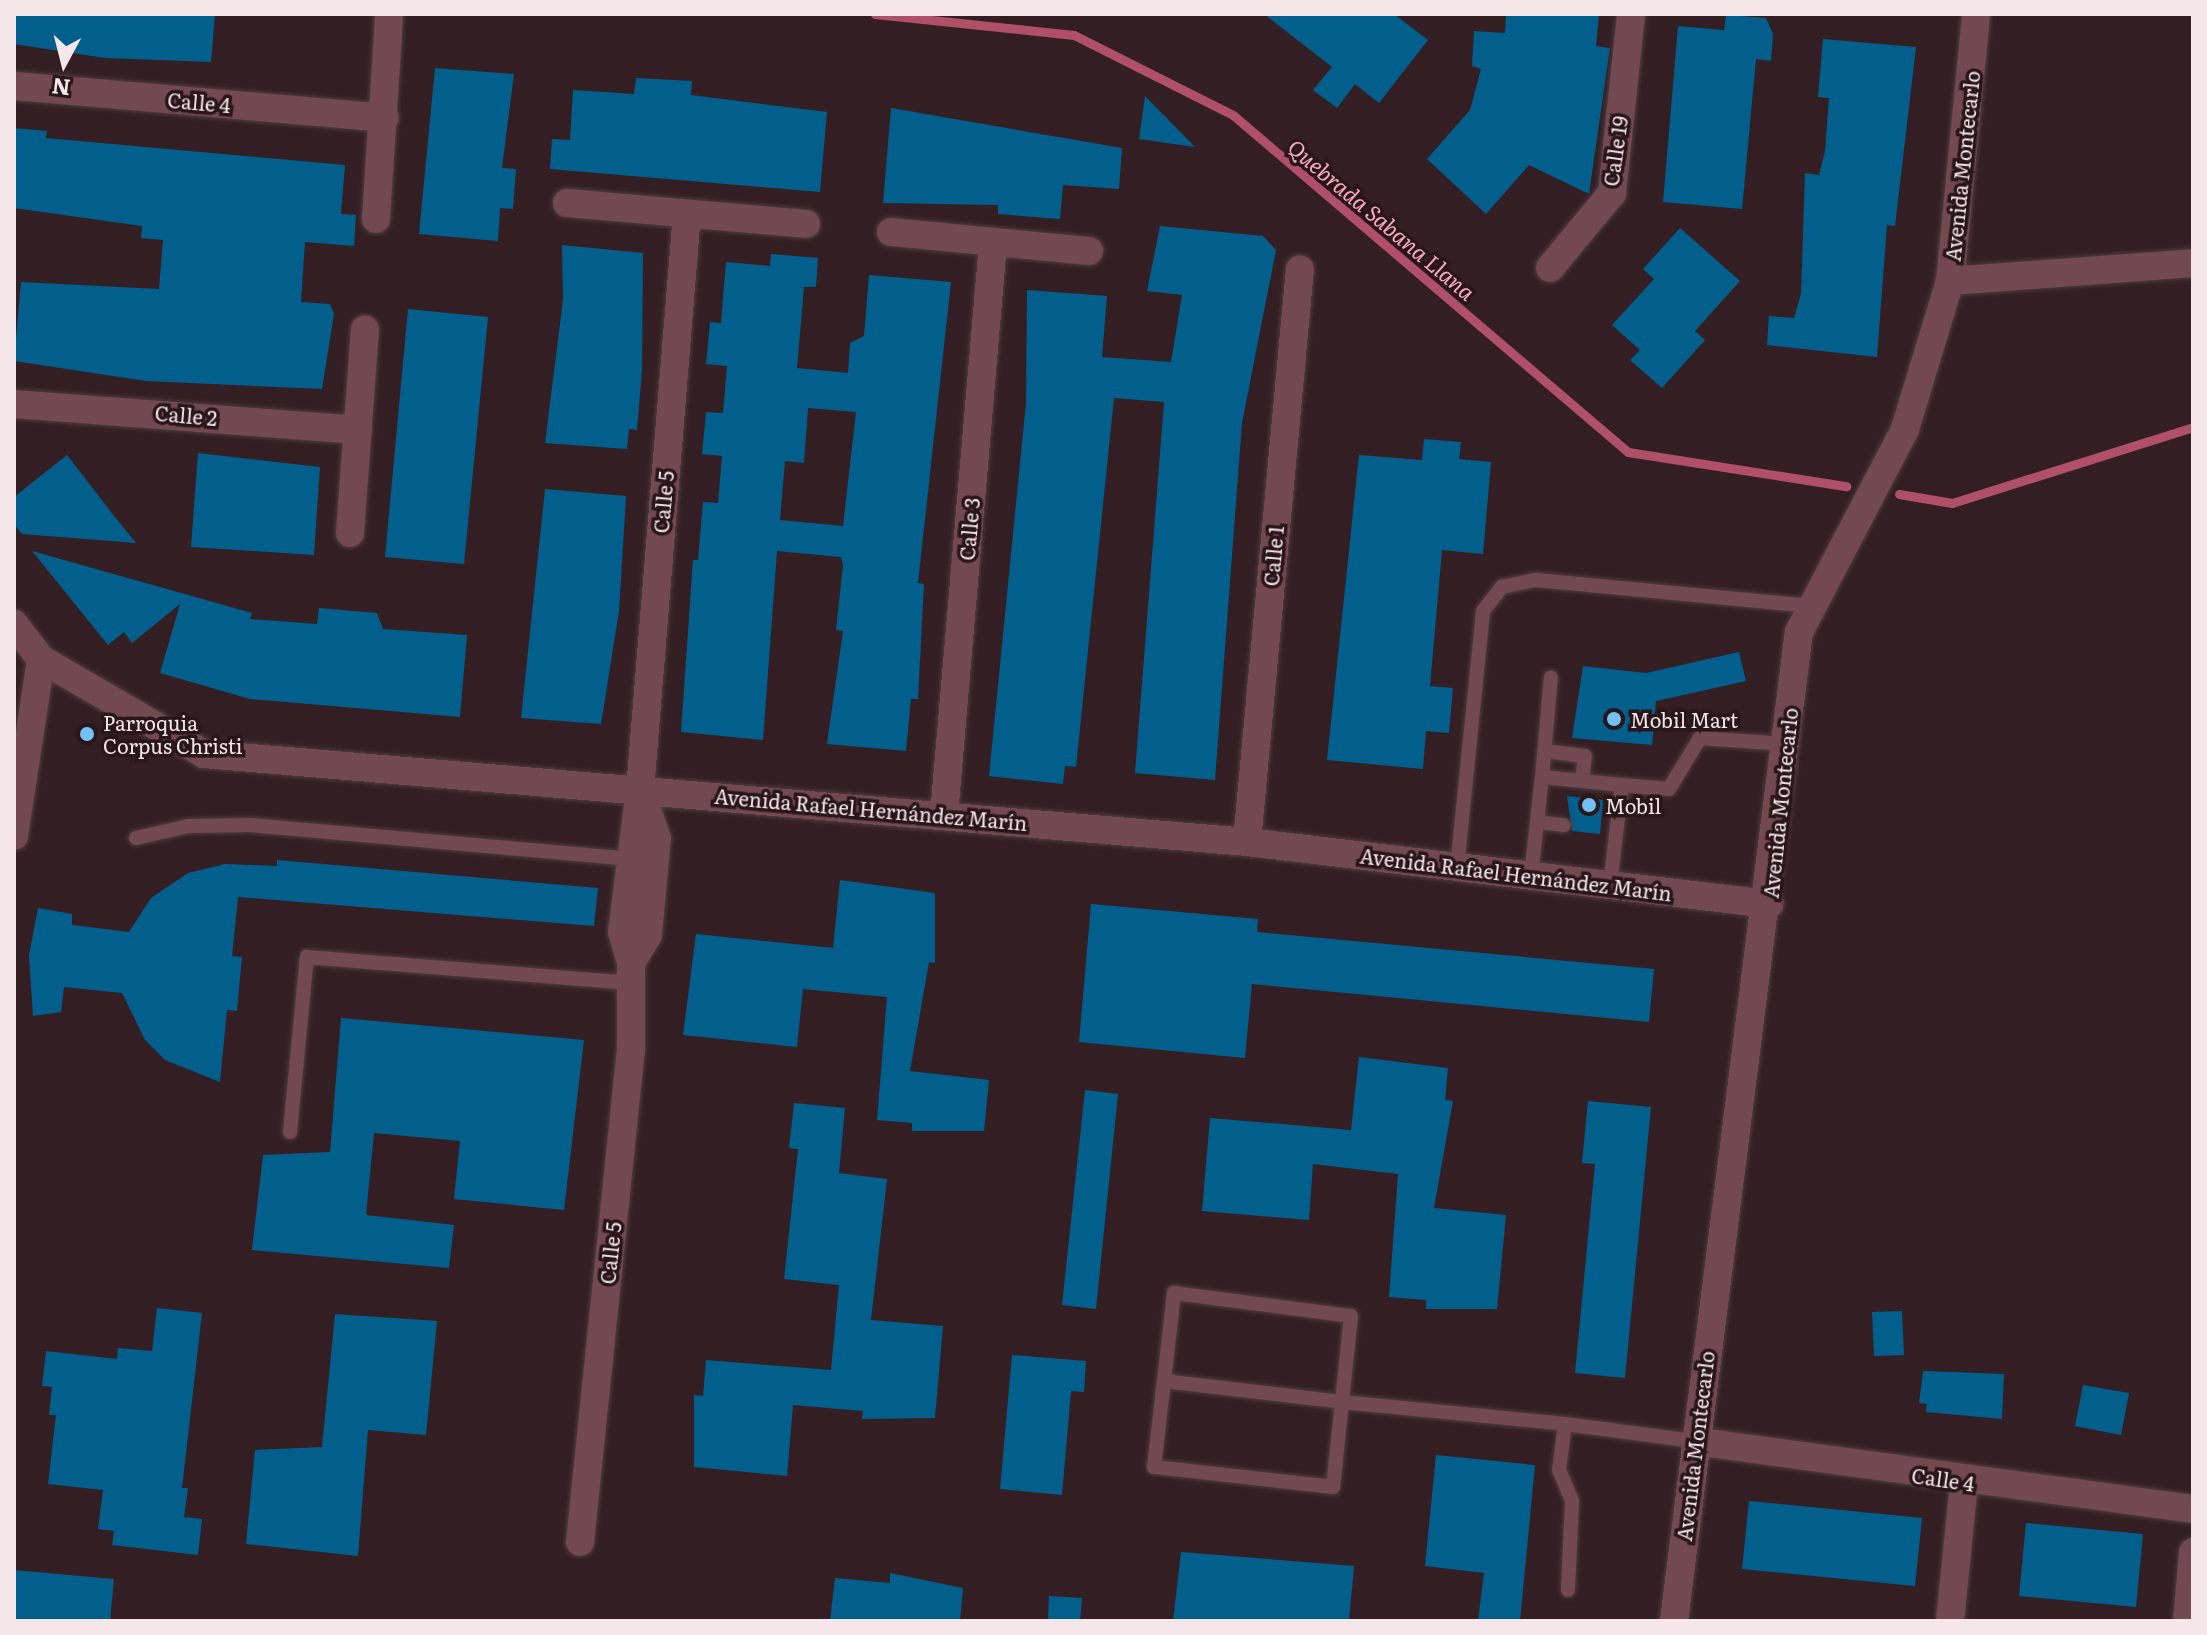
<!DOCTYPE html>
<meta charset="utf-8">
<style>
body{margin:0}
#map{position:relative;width:2207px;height:1635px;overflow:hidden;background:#331f23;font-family:Literata,serif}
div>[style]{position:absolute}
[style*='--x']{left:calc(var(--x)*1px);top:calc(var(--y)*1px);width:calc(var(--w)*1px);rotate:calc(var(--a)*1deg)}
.stream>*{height:9px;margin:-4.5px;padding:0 4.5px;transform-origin:4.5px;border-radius:4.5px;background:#b04f69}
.building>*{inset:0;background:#025f8b}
.roads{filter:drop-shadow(0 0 2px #4e3b3f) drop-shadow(0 0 2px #4e3b3f)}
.lane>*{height:14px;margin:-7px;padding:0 7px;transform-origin:7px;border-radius:7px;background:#724851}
.street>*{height:28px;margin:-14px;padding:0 14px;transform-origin:14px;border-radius:14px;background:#724851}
.dots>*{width:22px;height:22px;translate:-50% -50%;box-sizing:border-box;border:4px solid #29161a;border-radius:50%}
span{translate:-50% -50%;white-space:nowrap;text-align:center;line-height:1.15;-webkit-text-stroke:7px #29161a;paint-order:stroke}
.street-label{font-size:20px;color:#f5e6e9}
.poi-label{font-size:20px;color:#f5e6e9}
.left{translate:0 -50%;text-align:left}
.water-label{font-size:22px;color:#faaabb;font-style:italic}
.frame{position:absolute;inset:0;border:16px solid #f5e6e9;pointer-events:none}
.north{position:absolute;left:24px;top:24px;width:80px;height:80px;-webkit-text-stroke:6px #29161a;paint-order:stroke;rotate:187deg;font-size:22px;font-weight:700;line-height:32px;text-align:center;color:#f5e6e9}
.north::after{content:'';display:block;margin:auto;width:28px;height:36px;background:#f5e6e9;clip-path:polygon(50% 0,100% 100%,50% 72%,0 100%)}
</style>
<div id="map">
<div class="stream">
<div style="--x:875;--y:14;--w:200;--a:6"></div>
<div style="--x:1074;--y:35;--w:178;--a:26.7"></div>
<div style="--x:1233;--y:115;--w:519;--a:40.47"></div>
<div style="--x:1628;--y:452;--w:221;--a:8.9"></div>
<div style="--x:1899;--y:494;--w:54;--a:9.6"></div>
<div style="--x:1952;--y:503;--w:253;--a:-17.5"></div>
</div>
<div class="building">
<div style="clip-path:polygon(14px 14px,215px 14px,211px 62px,105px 58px,14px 44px)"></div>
<div style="clip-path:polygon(1264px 14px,1394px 14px,1428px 40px,1379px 103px,1355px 84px,1337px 108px,1313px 90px,1332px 67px)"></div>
<div style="clip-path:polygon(1506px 14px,1599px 14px,1596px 46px,1610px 48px,1589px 194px,1529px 165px,1486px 214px,1427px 159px,1470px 110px,1481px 69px,1472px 66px,1474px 31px,1505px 33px)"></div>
<div style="clip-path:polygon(1726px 15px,1766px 18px,1773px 34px,1771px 61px,1756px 59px,1742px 209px,1663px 202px,1678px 26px,1724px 30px)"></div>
<div style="clip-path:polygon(1823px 39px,1916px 47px,1895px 226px,1887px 225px,1877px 357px,1767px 345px,1769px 316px,1794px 318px,1801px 294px,1805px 173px,1819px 175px,1825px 151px,1829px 98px,1818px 97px)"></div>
<div style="clip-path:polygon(435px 68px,514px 74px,502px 168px,516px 169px,513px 209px,500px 208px,498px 241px,419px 234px)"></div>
<div style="clip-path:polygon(636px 78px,692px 81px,691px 95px,827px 112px,820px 192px,550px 169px,552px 139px,570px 140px,573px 90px,634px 94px)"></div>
<div style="clip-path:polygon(1145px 96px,1195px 147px,1139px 139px)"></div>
<div style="clip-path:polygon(891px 108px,1122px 148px,1119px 189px,1063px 185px,1060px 219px,998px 214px,998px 205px,883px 203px)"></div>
<div style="clip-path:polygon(14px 128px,47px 131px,46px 138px,345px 165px,341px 214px,356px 215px,354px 246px,305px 242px,301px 302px,330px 304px,334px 314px,322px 389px,146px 381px,14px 361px,21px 282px,159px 289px,163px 240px,141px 238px,142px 226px,14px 208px)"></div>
<div style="clip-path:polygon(1160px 226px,1263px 236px,1276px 250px,1242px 423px,1215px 780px,1135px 773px,1164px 402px,1114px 398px,1076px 767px,1065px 766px,1063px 784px,989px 776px,1026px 403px,1027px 290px,1107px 296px,1102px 357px,1171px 362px,1182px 295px,1147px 291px)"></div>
<div style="clip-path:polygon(1680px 228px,1740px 281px,1695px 331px,1705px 340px,1662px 388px,1630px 360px,1640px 350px,1612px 325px,1654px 279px,1643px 269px)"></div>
<div style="clip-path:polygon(562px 245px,643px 253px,642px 370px,637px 430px,629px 429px,627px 449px,545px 443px,563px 300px)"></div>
<div style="clip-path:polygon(evenodd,771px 254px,818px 258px,816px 287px,804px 287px,797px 368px,848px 373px,850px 343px,864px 336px,869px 275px,951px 282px,918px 583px,924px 584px,918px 699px,911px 699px,906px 751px,827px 744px,843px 631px,836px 630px,843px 565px,841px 557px,777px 551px,763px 740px,681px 732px,693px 560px,698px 560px,703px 502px,718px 503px,722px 456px,702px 454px,706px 412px,723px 413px,727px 366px,706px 364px,710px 322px,721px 323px,726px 262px,770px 266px,771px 254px,808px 408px,856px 412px,843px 526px,780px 520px,785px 461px,804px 463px,808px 408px)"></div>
<div style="clip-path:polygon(408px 309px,488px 317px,464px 564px,385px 557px)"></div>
<div style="clip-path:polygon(1424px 439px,1461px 442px,1459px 459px,1491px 462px,1483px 554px,1442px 550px,1430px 686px,1453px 688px,1449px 733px,1426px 731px,1423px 769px,1327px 760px,1359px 455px,1422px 460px)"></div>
<div style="clip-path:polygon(198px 453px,320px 467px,314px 555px,191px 547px)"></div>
<div style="clip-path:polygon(67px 455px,111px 512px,136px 543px,22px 534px,14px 524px,14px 497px)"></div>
<div style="clip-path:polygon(545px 489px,626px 496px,619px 611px,601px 724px,521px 718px)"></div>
<div style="clip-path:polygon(32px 551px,252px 613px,250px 619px,317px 624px,319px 608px,377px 613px,383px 629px,467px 635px,460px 717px,250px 699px,160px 673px,180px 604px,132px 643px,124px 632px,108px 645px)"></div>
<div style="clip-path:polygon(1739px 652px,1746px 681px,1656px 701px,1652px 745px,1572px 738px,1583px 666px,1646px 673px)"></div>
<div style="clip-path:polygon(1567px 796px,1603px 800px,1600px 834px,1572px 831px)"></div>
<div style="clip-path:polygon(277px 860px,598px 888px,594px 926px,238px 897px,232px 956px,242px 957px,237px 1011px,227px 1010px,220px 1082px,165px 1060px,145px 1040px,122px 993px,64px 987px,61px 1012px,33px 1016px,29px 955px,38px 908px,72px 914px,72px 925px,129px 932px,151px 898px,188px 873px,225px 864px,277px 866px)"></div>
<div style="clip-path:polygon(840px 880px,935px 893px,935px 963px,929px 962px,910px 1071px,989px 1080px,984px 1131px,912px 1131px,912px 1123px,877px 1120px,887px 997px,803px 989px,797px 1047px,683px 1035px,696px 934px,833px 948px)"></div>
<div style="clip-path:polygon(1091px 904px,1258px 919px,1257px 932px,1654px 969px,1649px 1022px,1252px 984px,1245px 1058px,1079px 1042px)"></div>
<div style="clip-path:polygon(341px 1018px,584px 1040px,564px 1210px,454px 1199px,460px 1141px,374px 1133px,366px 1215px,454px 1225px,449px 1268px,252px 1250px,263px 1155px,330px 1152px)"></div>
<div style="clip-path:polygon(1359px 1057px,1448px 1068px,1445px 1100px,1453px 1101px,1434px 1208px,1506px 1215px,1497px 1309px,1426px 1309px,1426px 1300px,1389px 1297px,1398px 1174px,1313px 1164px,1309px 1220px,1202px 1211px,1210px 1118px,1351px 1130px)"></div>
<div style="clip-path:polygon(1085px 1090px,1118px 1094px,1096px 1309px,1062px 1305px)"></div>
<div style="clip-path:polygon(1588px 1101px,1651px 1107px,1625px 1378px,1575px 1373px,1595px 1164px,1582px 1163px)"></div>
<div style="clip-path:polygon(794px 1103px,845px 1108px,839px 1173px,887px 1179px,871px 1320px,943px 1326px,935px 1418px,862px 1419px,863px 1411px,793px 1405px,787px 1476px,694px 1467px,694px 1395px,703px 1396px,706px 1360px,831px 1370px,839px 1285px,784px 1279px,798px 1149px,789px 1148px)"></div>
<div style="clip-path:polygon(157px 1308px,202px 1313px,182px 1488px,188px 1488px,184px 1517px,202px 1519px,198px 1555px,112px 1545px,114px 1531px,98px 1529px,103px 1490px,48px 1484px,56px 1415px,49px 1415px,52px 1387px,42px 1386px,46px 1351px,117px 1359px,118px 1348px,152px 1351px)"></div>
<div style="clip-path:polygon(1902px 1311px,1904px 1355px,1874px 1356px,1872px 1312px)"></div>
<div style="clip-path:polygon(335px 1314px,437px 1321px,426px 1435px,368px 1430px,358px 1556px,246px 1544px,255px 1450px,322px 1447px)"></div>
<div style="clip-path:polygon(1012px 1355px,1086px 1361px,1084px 1392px,1071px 1391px,1062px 1495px,1000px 1489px)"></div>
<div style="clip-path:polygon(1923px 1371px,2004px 1374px,2002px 1419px,1926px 1412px,1927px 1404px,1919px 1403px)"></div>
<div style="clip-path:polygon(2083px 1385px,2129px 1393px,2121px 1435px,2075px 1426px)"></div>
<div style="clip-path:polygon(1436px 1455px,1535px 1465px,1520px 1621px,1478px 1621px,1484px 1573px,1425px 1566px)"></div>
<div style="clip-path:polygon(1749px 1501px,1922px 1518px,1915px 1586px,1742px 1569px)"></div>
<div style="clip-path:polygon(2026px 1523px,2143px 1534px,2136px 1607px,2019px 1596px)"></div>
<div style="clip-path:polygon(1181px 1552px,1354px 1566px,1349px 1621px,1173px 1621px)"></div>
<div style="clip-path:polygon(14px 1570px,114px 1579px,110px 1621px,14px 1621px)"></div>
<div style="clip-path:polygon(890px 1573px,963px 1588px,960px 1621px,830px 1621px,835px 1578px,890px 1583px)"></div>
<div style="clip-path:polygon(1049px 1596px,1082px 1598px,1080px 1621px,1048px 1621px)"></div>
</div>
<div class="roads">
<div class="lane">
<div style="--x:1545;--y:751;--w:40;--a:7.1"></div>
<div style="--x:1585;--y:756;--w:25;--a:97"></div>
<div style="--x:1542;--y:777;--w:100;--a:-84.9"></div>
<div style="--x:1538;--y:822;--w:26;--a:7"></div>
<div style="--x:136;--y:838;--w:54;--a:-12.8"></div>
<div style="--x:189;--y:826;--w:61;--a:-0.9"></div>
<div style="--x:250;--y:825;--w:383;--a:5.1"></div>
<div style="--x:1457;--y:868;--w:258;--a:-84.2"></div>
<div style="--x:1483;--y:611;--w:31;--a:-52"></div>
<div style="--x:1502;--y:587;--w:34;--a:-12"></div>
<div style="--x:1535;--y:580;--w:278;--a:5.4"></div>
<div style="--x:1531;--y:876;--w:100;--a:-83.7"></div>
<div style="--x:1542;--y:777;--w:80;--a:5.7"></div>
<div style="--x:1610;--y:885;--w:101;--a:-83.2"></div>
<div style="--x:1622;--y:785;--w:47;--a:4.9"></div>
<div style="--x:1669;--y:789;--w:60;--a:-58.7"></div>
<div style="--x:1700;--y:738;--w:85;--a:4"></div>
<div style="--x:290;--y:1132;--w:176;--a:-84.5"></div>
<div style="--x:307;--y:957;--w:324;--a:4.6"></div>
<div style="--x:1164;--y:1381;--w:89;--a:-83.5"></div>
<div style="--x:1174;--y:1293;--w:178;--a:7.4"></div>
<div style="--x:1351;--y:1316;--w:86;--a:96"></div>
<div style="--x:1342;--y:1402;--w:85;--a:96"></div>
<div style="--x:1333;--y:1487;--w:180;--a:-173.6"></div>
<div style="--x:1154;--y:1467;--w:87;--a:-83.4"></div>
<div style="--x:1164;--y:1381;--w:179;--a:6.7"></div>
<div style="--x:1342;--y:1402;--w:224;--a:5.6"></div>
<div style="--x:1565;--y:1424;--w:130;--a:7.5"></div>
<div style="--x:1565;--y:1424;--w:46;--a:97.4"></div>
<div style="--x:1559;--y:1470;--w:34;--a:67"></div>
<div style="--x:1572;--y:1501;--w:89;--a:92.6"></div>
</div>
<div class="street">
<div style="--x:14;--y:86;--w:372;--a:4.9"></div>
<div style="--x:567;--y:203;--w:240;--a:5"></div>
<div style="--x:376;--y:219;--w:201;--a:-86.3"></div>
<div style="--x:891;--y:232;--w:199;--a:5.5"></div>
<div style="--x:1550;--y:268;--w:97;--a:-50.4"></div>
<div style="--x:1612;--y:193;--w:180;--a:-83.9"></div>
<div style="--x:1950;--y:281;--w:244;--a:-4.2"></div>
<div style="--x:14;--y:404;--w:345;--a:4.3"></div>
<div style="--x:350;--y:533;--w:204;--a:-85.8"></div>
<div style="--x:14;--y:624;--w:44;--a:52.4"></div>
<div style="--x:41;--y:659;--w:189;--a:30.2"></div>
<div style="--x:204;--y:754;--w:1047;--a:4.82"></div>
<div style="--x:1247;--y:842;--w:526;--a:6.77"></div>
<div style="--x:944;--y:815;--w:573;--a:-85.1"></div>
<div style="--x:14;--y:836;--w:179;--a:-81.3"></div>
<div style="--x:1247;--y:842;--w:575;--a:-84.72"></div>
<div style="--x:631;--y:963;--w:33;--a:-59"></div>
<div style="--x:648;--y:935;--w:97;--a:-84.7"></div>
<div style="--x:657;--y:838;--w:46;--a:-109.2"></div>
<div style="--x:1694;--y:1441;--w:504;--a:7.76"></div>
<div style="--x:580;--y:1542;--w:494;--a:-84.1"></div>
<div style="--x:631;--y:1051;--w:88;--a:-90"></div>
<div style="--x:631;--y:963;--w:32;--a:-106"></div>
<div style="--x:622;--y:932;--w:143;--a:-82.8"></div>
<div style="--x:640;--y:790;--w:578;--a:-85.34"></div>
<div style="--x:1674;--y:1621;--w:997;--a:-82.8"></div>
<div style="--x:1799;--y:632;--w:229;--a:-62.4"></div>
<div style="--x:1905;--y:429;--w:155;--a:-73.1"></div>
<div style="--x:1950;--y:281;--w:268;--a:-84.4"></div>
<div style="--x:1950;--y:1621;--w:140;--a:-84.2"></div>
<div style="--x:2187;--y:1621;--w:69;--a:-85"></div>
</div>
</div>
<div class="dots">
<div style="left:1614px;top:719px;background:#72c1f5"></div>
<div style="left:87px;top:734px;background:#72c1f5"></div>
<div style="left:1589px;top:805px;background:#72c1f5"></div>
</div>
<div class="street-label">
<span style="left:199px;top:102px;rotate:5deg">Calle 4</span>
<span style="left:1615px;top:151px;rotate:-82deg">Calle 19</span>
<span style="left:1962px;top:166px;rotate:-84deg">Avenida Montecarlo</span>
<span style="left:186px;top:415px;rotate:5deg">Calle 2</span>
<span style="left:663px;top:502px;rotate:-85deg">Calle 5</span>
<span style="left:969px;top:529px;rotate:-85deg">Calle 3</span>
<span style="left:1273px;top:556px;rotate:-85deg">Calle 1</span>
<span style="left:1780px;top:803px;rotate:-84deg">Avenida Montecarlo</span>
<span style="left:871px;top:809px;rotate:5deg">Avenida Rafael Hernández Marín</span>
<span style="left:1516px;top:874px;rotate:7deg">Avenida Rafael Hernández Marín</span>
<span style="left:610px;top:1253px;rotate:-84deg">Calle 5</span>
<span style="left:1695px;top:1446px;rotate:-83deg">Avenida Montecarlo</span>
<span style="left:1943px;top:1479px;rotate:8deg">Calle 4</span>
</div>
<div class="poi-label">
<span class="left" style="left:1630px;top:719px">Mobil Mart</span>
<span class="left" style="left:103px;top:734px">Parroquia<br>Corpus Christi</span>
<span class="left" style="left:1605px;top:805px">Mobil</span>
</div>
<div class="water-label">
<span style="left:1382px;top:219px;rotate:40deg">Quebrada Sabana Llana</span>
</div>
<div class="frame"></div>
<div class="north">N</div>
</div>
